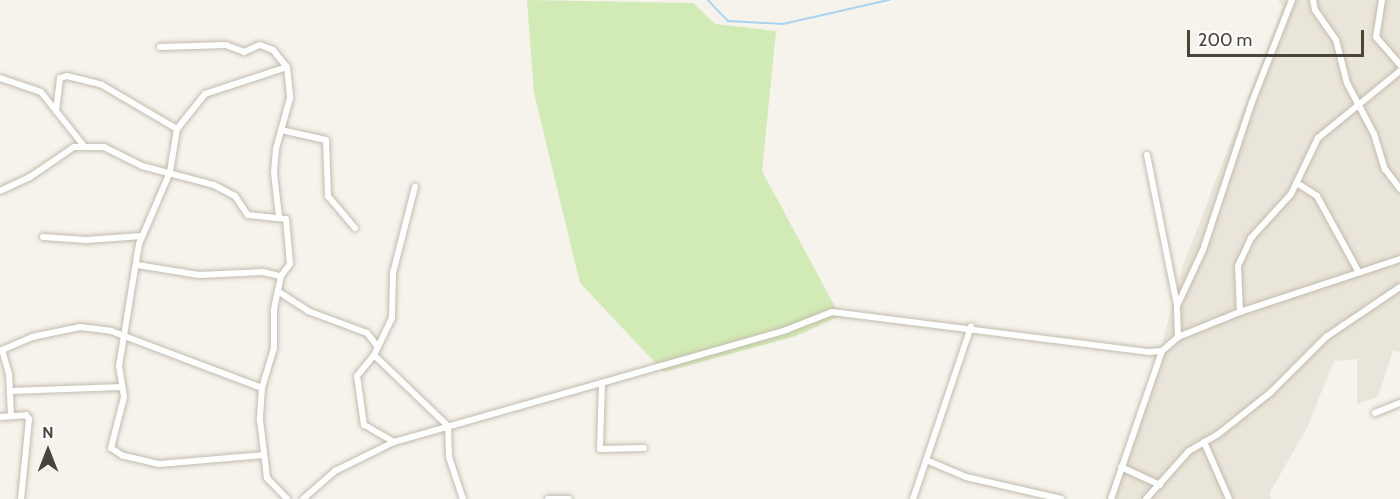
<!DOCTYPE html>
<style>
body{margin:0}
#map{position:relative;width:1400px;height:499px;overflow:hidden;background:#f6f3ec;font-family:Cabin,sans-serif}
div>[style]{position:absolute}
[style*='--x']{left:calc(var(--x)*1px);top:calc(var(--y)*1px);width:calc(var(--w)*1px);rotate:calc(var(--a)*1deg)}
.residential>*{inset:0;background:#eae5da}
.green>*{inset:0;background:#d2eab5}
.stream>*{height:1.5px;margin:-0.75px;padding:0 0.75px;transform-origin:0.75px;border-radius:0.75px;background:#a9d4f2}
.roads{filter:drop-shadow(0 0 2px #c2bbae) drop-shadow(0 0 2px #c2bbae)}
.street>*{height:6px;margin:-3px;padding:0 3px;transform-origin:3px;border-radius:3px;background:#fff}
span{translate:-50% -50%;white-space:nowrap;text-align:center;line-height:1.15;-webkit-text-stroke:4.5px #fff;paint-order:stroke}
.north{position:absolute;left:18px;top:421px;width:60px;height:60px;-webkit-text-stroke:4px #fff;paint-order:stroke;rotate:0deg;font-size:16px;font-weight:700;line-height:24px;text-align:center;color:#4b4439}
.north::after{content:'';display:block;margin:auto;width:21px;height:27px;background:#4b4439;clip-path:polygon(50% 0,100% 100%,50% 72%,0 100%)}
.scale{position:absolute;left:1187px;top:30px;width:177px;height:27px;box-sizing:border-box;border:3px solid #4b4439;border-top:0;padding-left:8px;font-size:18px;line-height:21px;white-space:nowrap;color:#4b4439;-webkit-text-stroke:4px #fff;paint-order:stroke}
</style>
<div id="map">
<div class="residential">
<div style="clip-path:polygon(1278px 0,1400px 0,1400px 352px,1393px 350px,1378px 397px,1357px 404px,1357px 359px,1334px 361px,1307px 428px,1270px 492px,1271px 499px,1106px 499px,1155px 370px,1183px 265px,1283px 7px)"></div>
</div>
<div class="green">
<div style="clip-path:polygon(527px 0,693px 3px,715px 24px,776px 31px,762px 171px,840px 316px,796px 336px,664px 372px,580px 283px,534px 93px)"></div>
</div>
<div class="stream">
<div style="--x:708;--y:0;--w:29;--a:46"></div>
<div style="--x:728;--y:21;--w:55;--a:3.1"></div>
<div style="--x:783;--y:24;--w:109;--a:-12.8"></div>
</div>
<div class="roads">
<div class="street">
<div style="--x:1313;--y:0;--w:10;--a:79"></div>
<div style="--x:1315;--y:10;--w:37;--a:55"></div>
<div style="--x:1336;--y:40;--w:44;--a:75.7"></div>
<div style="--x:1347;--y:83;--w:58;--a:62.1"></div>
<div style="--x:1374;--y:134;--w:37;--a:73"></div>
<div style="--x:1385;--y:169;--w:25;--a:53"></div>
<div style="--x:1382;--y:0;--w:37;--a:99"></div>
<div style="--x:1376;--y:37;--w:37;--a:49"></div>
<div style="--x:160;--y:47;--w:66;--a:-1.7"></div>
<div style="--x:226;--y:45;--w:19;--a:21"></div>
<div style="--x:244;--y:52;--w:17;--a:-24"></div>
<div style="--x:260;--y:45;--w:14;--a:21"></div>
<div style="--x:273;--y:50;--w:22;--a:51"></div>
<div style="--x:287;--y:67;--w:31;--a:84"></div>
<div style="--x:290;--y:98;--w:53;--a:105.4"></div>
<div style="--x:276;--y:149;--w:24;--a:95"></div>
<div style="--x:274;--y:173;--w:44;--a:83.5"></div>
<div style="--x:0;--y:78;--w:43;--a:18.9"></div>
<div style="--x:41;--y:92;--w:69;--a:51.5"></div>
<div style="--x:56;--y:111;--w:33;--a:-83"></div>
<div style="--x:60;--y:78;--w:7;--a:-16"></div>
<div style="--x:67;--y:76;--w:36;--a:14"></div>
<div style="--x:102;--y:85;--w:87;--a:30.4"></div>
<div style="--x:281;--y:130;--w:46;--a:12.5"></div>
<div style="--x:326;--y:140;--w:56;--a:88"></div>
<div style="--x:328;--y:196;--w:42;--a:49.8"></div>
<div style="--x:1147;--y:155;--w:153;--a:78.7"></div>
<div style="--x:1297;--y:183;--w:24;--a:33"></div>
<div style="--x:1317;--y:196;--w:85;--a:61.3"></div>
<div style="--x:0;--y:191;--w:33;--a:-25"></div>
<div style="--x:30;--y:177;--w:53;--a:-34.3"></div>
<div style="--x:74;--y:147;--w:30;--a:0"></div>
<div style="--x:104;--y:147;--w:42;--a:26.6"></div>
<div style="--x:142;--y:166;--w:74;--a:14.8"></div>
<div style="--x:214;--y:185;--w:24;--a:28"></div>
<div style="--x:235;--y:196;--w:23;--a:56"></div>
<div style="--x:248;--y:215;--w:38;--a:6"></div>
<div style="--x:286;--y:219;--w:45;--a:84.9"></div>
<div style="--x:290;--y:264;--w:15;--a:127"></div>
<div style="--x:281;--y:276;--w:35;--a:102"></div>
<div style="--x:274;--y:310;--w:38;--a:90"></div>
<div style="--x:274;--y:348;--w:42;--a:106.7"></div>
<div style="--x:262;--y:388;--w:32;--a:94"></div>
<div style="--x:260;--y:420;--w:58;--a:83.1"></div>
<div style="--x:267;--y:478;--w:29;--a:46"></div>
<div style="--x:43;--y:237;--w:43;--a:4"></div>
<div style="--x:86;--y:240;--w:56;--a:-4.1"></div>
<div style="--x:137;--y:265;--w:63;--a:9.2"></div>
<div style="--x:199;--y:275;--w:64;--a:-2.7"></div>
<div style="--x:263;--y:272;--w:18;--a:13"></div>
<div style="--x:279;--y:292;--w:35;--a:33"></div>
<div style="--x:308;--y:311;--w:63;--a:20.4"></div>
<div style="--x:367;--y:333;--w:18;--a:52"></div>
<div style="--x:1240;--y:312;--w:46;--a:-92.5"></div>
<div style="--x:1238;--y:266;--w:31;--a:-65"></div>
<div style="--x:1251;--y:238;--w:59;--a:-47.7"></div>
<div style="--x:1291;--y:194;--w:62;--a:-64.3"></div>
<div style="--x:1318;--y:138;--w:106;--a:-39.3"></div>
<div style="--x:1178;--y:337;--w:31;--a:-92"></div>
<div style="--x:1177;--y:306;--w:62;--a:-65.1"></div>
<div style="--x:1203;--y:250;--w:156;--a:-71.7"></div>
<div style="--x:1252;--y:102;--w:110;--a:-68.6"></div>
<div style="--x:374;--y:355;--w:103;--a:43.8"></div>
<div style="--x:448;--y:426;--w:31;--a:88"></div>
<div style="--x:449;--y:457;--w:44;--a:71.6"></div>
<div style="--x:602;--y:384;--w:65;--a:91.8"></div>
<div style="--x:600;--y:449;--w:44;--a:-1.3"></div>
<div style="--x:10;--y:391;--w:112;--a:-2"></div>
<div style="--x:1375;--y:413;--w:27;--a:-22"></div>
<div style="--x:11;--y:415;--w:41;--a:-92.8"></div>
<div style="--x:9;--y:374;--w:25;--a:-106"></div>
<div style="--x:2;--y:350;--w:33;--a:-23"></div>
<div style="--x:32;--y:337;--w:49;--a:-11.8"></div>
<div style="--x:80;--y:327;--w:31;--a:7"></div>
<div style="--x:111;--y:331;--w:161;--a:20.7"></div>
<div style="--x:0;--y:417;--w:26;--a:-4"></div>
<div style="--x:26;--y:415;--w:5;--a:53"></div>
<div style="--x:29;--y:419;--w:80;--a:95.7"></div>
<div style="--x:394;--y:442;--w:34;--a:-150"></div>
<div style="--x:364;--y:425;--w:49;--a:-98.1"></div>
<div style="--x:357;--y:376;--w:27;--a:-51"></div>
<div style="--x:374;--y:355;--w:41;--a:-64.1"></div>
<div style="--x:392;--y:318;--w:45;--a:-88.7"></div>
<div style="--x:393;--y:273;--w:89;--a:-75.7"></div>
<div style="--x:1204;--y:442;--w:62;--a:66.3"></div>
<div style="--x:264;--y:455;--w:105;--a:175.1"></div>
<div style="--x:159;--y:464;--w:37;--a:-167"></div>
<div style="--x:123;--y:456;--w:14;--a:-146"></div>
<div style="--x:111;--y:448;--w:53;--a:-75.7"></div>
<div style="--x:124;--y:397;--w:31;--a:-99"></div>
<div style="--x:119;--y:366;--w:124;--a:-80.7"></div>
<div style="--x:139;--y:244;--w:78;--a:-66.7"></div>
<div style="--x:170;--y:172;--w:44;--a:-80.8"></div>
<div style="--x:177;--y:129;--w:45;--a:-51.3"></div>
<div style="--x:205;--y:94;--w:86;--a:-18.2"></div>
<div style="--x:926;--y:460;--w:43;--a:23"></div>
<div style="--x:966;--y:477;--w:98;--a:13"></div>
<div style="--x:1121;--y:467;--w:43;--a:24.8"></div>
<div style="--x:303;--y:499;--w:43;--a:-41.2"></div>
<div style="--x:335;--y:471;--w:66;--a:-26.2"></div>
<div style="--x:394;--y:442;--w:408;--a:-15.9"></div>
<div style="--x:786;--y:330;--w:49;--a:-21.4"></div>
<div style="--x:832;--y:312;--w:320;--a:7.2"></div>
<div style="--x:1149;--y:352;--w:13;--a:-4"></div>
<div style="--x:1162;--y:351;--w:21;--a:-41"></div>
<div style="--x:1178;--y:337;--w:67;--a:-22"></div>
<div style="--x:1240;--y:312;--w:169;--a:-18.3"></div>
<div style="--x:548;--y:499;--w:21;--a:0"></div>
<div style="--x:913;--y:499;--w:182;--a:-71.4"></div>
<div style="--x:1111;--y:499;--w:157;--a:-71"></div>
<div style="--x:1146;--y:499;--w:64;--a:-48.1"></div>
<div style="--x:1189;--y:451;--w:32;--a:-30"></div>
<div style="--x:1217;--y:435;--w:69;--a:-38.5"></div>
<div style="--x:1271;--y:392;--w:78;--a:-45"></div>
<div style="--x:1326;--y:337;--w:89;--a:-34"></div>
</div>
</div>
<div class="north">N</div>
<div class="scale">200 m</div>
</div>
